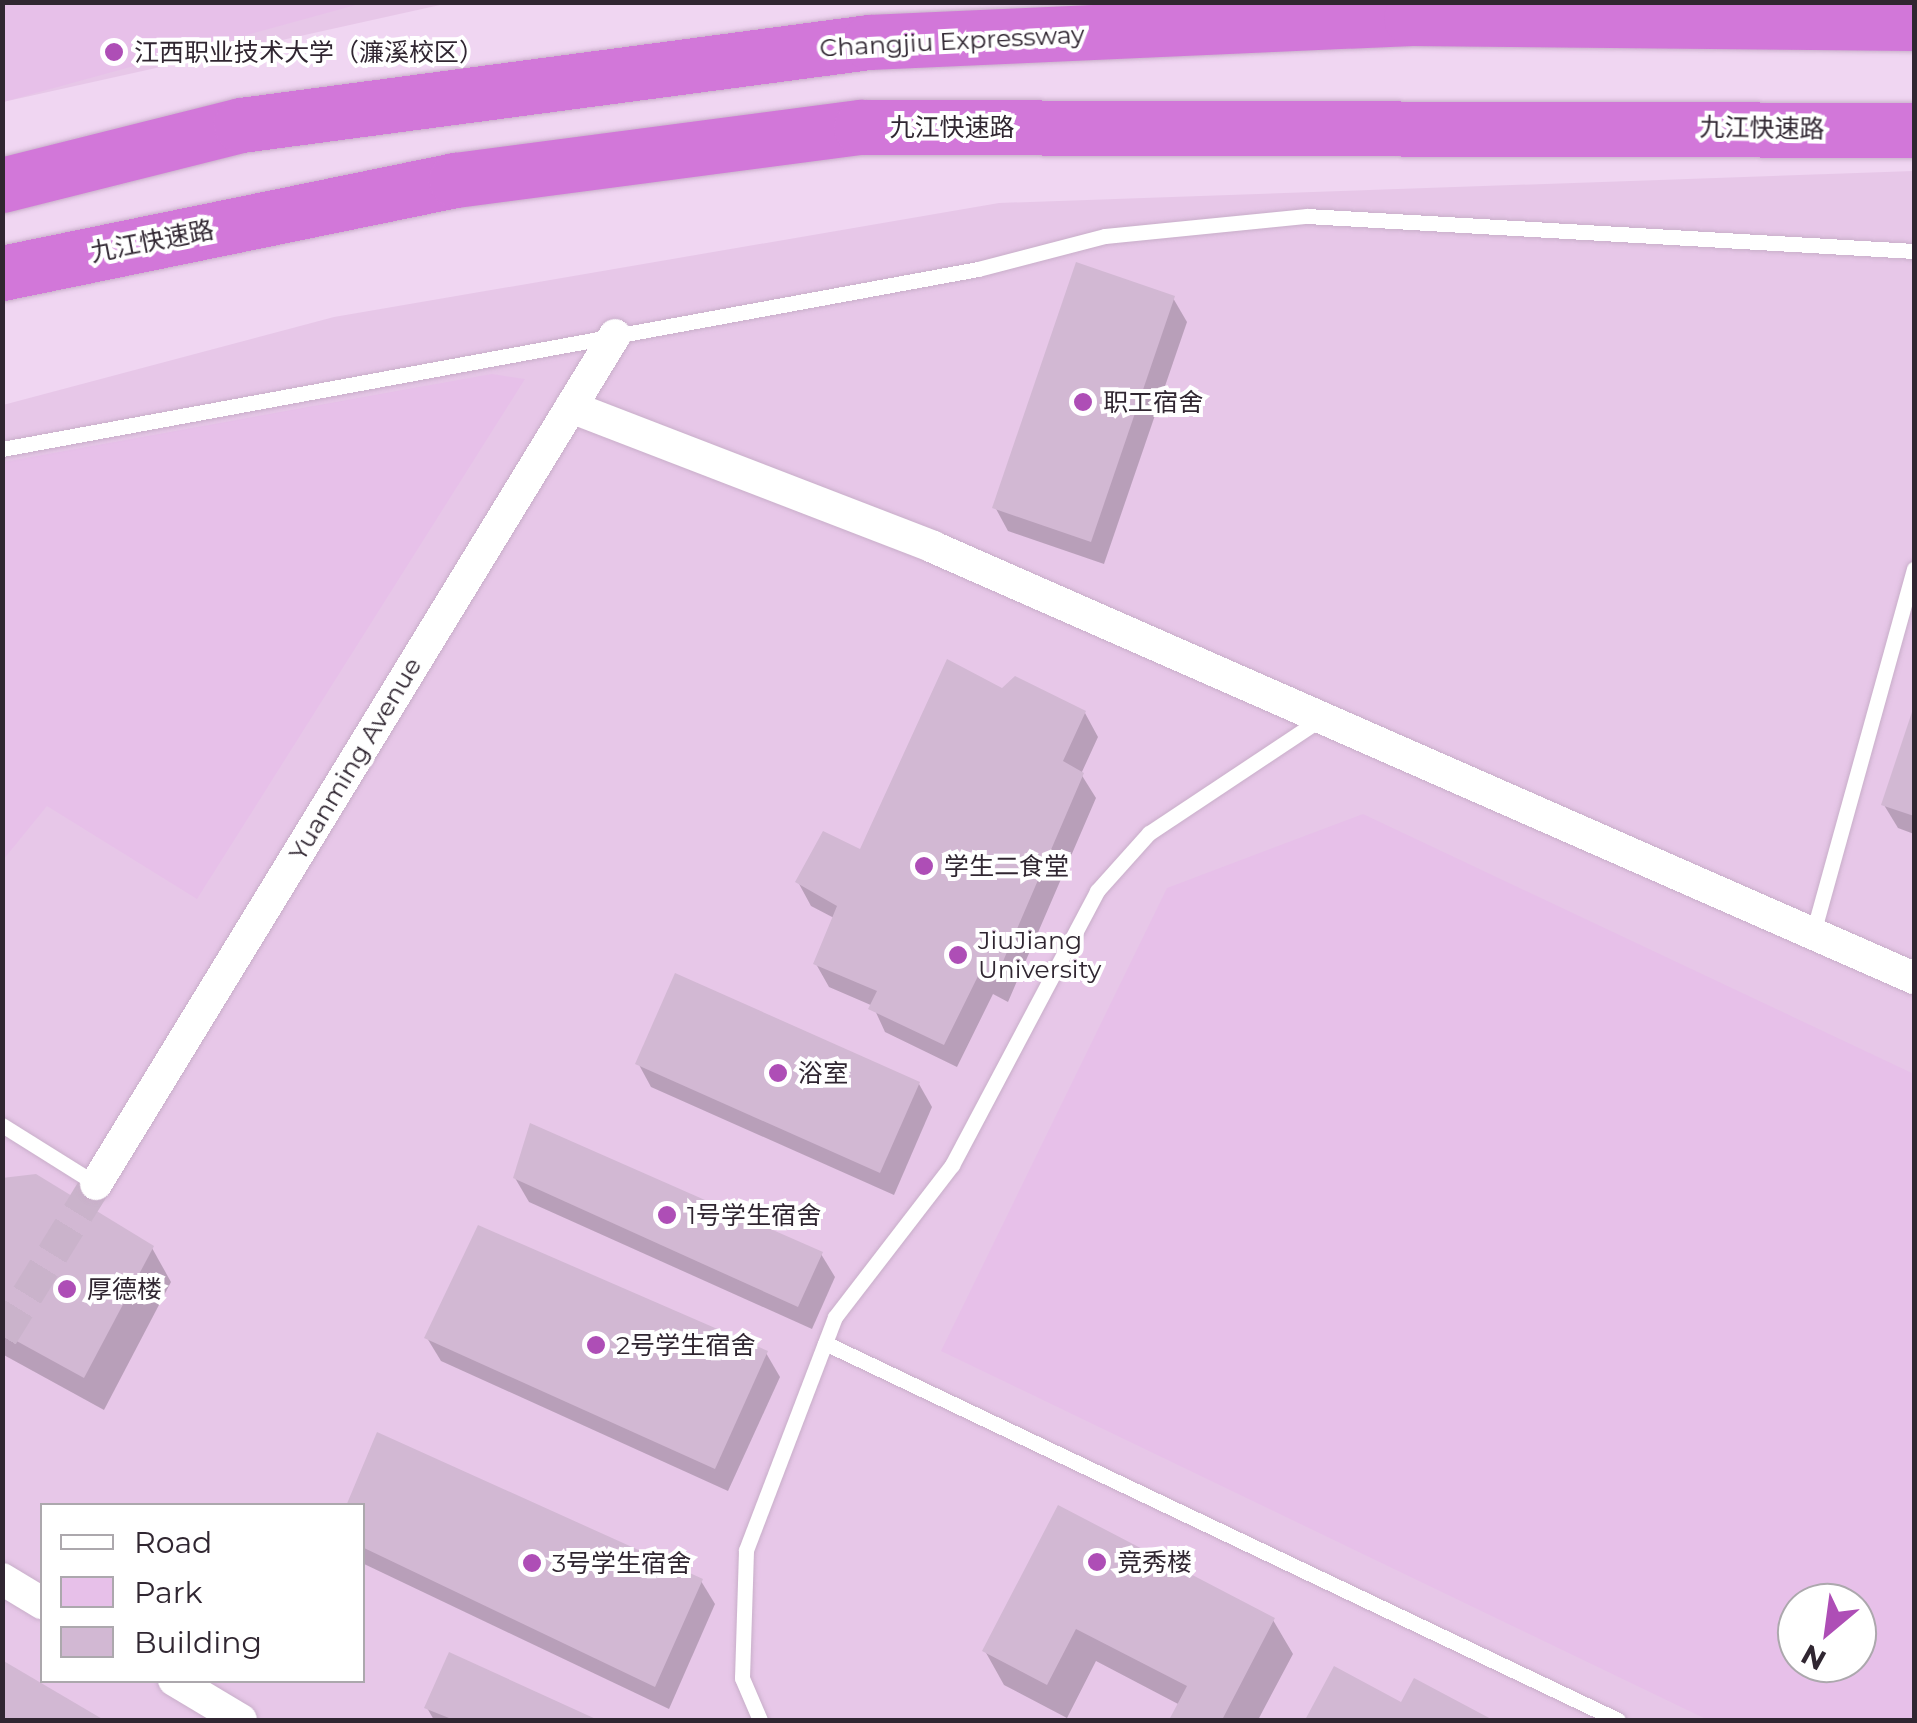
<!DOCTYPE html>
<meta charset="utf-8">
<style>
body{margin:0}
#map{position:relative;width:1917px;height:1723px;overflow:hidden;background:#f0d6f2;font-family:Montserrat,"Noto Sans SC",sans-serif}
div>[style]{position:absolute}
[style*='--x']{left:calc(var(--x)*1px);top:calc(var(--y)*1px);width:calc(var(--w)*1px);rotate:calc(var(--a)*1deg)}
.built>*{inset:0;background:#e7c7e8}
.green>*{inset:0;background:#e7c0e9}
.shadow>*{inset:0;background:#0003}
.building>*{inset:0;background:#d2b8d3}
.street-tunnel>*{height:32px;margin-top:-16px;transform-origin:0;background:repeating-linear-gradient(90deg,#cab3cb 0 32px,transparent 0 48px)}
.roads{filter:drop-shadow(0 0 2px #c8aec9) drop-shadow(0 0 2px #c8aec9)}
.lane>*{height:15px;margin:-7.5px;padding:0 7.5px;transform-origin:7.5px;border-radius:7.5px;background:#fff}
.street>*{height:32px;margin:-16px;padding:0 16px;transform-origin:16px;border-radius:16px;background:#fff}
.highway>*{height:55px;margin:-27.5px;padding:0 27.5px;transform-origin:27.5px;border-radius:27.5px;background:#d277d9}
.dots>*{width:28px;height:28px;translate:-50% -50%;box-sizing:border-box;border:5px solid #fff;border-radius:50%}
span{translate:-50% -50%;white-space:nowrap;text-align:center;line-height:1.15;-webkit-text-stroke:8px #fff;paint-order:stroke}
.street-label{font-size:25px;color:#302631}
.poi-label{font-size:25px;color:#302631}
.left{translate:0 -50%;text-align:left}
.frame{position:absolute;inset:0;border:5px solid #302631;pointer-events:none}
.legend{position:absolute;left:40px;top:1503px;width:325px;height:180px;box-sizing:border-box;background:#fff;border:2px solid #aca8ad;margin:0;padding:12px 18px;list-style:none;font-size:30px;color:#302631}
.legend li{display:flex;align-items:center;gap:20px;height:50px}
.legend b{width:50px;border:2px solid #aca8ad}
.north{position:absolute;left:1777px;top:1583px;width:100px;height:100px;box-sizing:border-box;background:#fff;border:2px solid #aca8ad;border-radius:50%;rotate:209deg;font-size:28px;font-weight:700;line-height:40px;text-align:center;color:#302631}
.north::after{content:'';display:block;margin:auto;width:35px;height:45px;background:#ae4eb6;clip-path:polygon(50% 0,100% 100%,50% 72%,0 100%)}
</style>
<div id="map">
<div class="built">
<div style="clip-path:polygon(3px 2px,449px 3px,3px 102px)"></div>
<div style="clip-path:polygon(evenodd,1914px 171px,1914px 1720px,3px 1720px,3px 405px,334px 317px,999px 203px,1914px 171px,42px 1506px,362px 1506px,362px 1680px,42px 1680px,42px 1506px,1914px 171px,1797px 1603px,1857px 1603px,1857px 1663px,1797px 1663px,1797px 1603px)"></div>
</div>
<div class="green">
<div style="clip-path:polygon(3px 2px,363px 2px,363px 3px,3px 102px)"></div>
<div style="clip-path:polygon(492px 374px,525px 379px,197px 899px,47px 806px,3px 860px,3px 462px)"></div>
<div style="clip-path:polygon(evenodd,1363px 814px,1914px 1074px,1914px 1720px,1708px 1720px,941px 1351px,1167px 888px,1363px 814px,1797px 1603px,1857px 1603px,1857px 1663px,1797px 1663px,1797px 1603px)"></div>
</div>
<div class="shadow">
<div style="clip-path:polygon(1173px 298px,1187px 322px,1104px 564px,1008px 531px,995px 507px)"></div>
<div style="clip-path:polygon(1003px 691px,1085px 713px,1098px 737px,1081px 774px,1096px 798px,1008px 1002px,993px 994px,957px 1067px,885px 1032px,873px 1006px,829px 987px,816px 964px,834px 918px,811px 906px,798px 882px,861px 852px)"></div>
<div style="clip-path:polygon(1914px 711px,1914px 834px,1898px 828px,1884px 805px)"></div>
<div style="clip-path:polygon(638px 1063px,919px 1084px,932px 1107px,894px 1195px,651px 1087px)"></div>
<div style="clip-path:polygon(515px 1178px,821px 1254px,835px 1277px,812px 1329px,529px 1202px)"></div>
<div style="clip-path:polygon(2px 1181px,152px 1248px,171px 1282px,104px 1410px,2px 1354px)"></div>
<div style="clip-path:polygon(427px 1338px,766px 1353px,780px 1377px,728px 1491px,441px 1361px)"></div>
<div style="clip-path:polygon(378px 1435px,701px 1581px,715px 1604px,669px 1709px,362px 1563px)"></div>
<div style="clip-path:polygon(1059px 1509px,1273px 1620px,1293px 1654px,1258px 1720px,1172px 1720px,1180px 1705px,1096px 1661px,1067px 1718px,1004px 1685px,985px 1651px)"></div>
<div style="clip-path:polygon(450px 1655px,592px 1720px,434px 1720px,427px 1708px)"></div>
<div style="clip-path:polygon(1335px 1669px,1402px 1706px,1415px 1681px,1488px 1720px,1308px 1720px)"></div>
</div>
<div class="building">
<div style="clip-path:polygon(1076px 262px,1175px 296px,1091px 542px,992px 508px)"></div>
<div style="clip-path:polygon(947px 659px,1002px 688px,1015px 676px,1086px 711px,1063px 761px,1084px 773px,995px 980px,980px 972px,944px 1045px,868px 1009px,877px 991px,813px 964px,837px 906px,795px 882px,823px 831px,860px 849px)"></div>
<div style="clip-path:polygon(1914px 706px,1914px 816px,1881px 805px)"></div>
<div style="clip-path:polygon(675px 973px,920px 1082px,880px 1173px,635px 1064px)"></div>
<div style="clip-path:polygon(530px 1123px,823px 1252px,798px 1307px,513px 1178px)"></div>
<div style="clip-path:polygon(36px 1174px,154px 1246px,84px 1378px,2px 1333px,2px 1178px)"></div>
<div style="clip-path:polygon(478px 1225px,768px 1351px,715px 1469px,424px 1338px)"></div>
<div style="clip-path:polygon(377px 1432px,703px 1579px,655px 1687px,362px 1547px,362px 1506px,346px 1506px)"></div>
<div style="clip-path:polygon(1058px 1505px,1275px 1618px,1222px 1720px,1169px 1720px,1187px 1686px,1076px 1629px,1047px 1685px,982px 1651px)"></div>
<div style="clip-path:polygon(449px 1652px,598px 1720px,454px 1720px,424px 1708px)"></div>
<div style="clip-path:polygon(2px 1660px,104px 1720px,2px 1720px)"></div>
<div style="clip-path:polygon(1334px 1666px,1401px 1702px,1414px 1678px,1493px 1720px,1305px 1720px)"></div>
</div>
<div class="street-tunnel">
<div style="--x:2;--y:1336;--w:179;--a:-58.3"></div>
</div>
<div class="roads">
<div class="lane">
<div style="--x:2;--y:449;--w:992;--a:-10.45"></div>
<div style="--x:978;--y:269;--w:131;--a:-14.6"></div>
<div style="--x:1105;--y:236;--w:203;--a:-5.7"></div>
<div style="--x:1307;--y:216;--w:608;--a:3.3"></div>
<div style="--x:1813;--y:933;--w:378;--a:-74.5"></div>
<div style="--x:2;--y:1125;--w:111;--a:32.1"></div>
<div style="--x:825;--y:1343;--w:878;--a:25.43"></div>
<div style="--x:760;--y:1720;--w:46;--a:-113.2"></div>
<div style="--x:742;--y:1678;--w:128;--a:-88.2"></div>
<div style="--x:746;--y:1550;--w:249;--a:-69.1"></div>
<div style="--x:835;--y:1317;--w:192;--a:-52.4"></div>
<div style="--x:952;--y:1165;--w:310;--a:-62.1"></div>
<div style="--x:1097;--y:891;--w:78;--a:-48.1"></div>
<div style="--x:1149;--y:833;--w:208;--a:-33.6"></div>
</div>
<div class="street">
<div style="--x:571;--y:407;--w:388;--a:21.1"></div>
<div style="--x:933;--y:547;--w:1072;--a:23.72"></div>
<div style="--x:96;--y:1184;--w:995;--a:-58.56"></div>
<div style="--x:2;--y:1579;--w:47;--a:31"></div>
<div style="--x:174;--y:1680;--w:78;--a:30.8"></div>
</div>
<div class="highway">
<div style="--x:2;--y:185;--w:246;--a:-14.1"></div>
<div style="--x:241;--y:125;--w:633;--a:-7.53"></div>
<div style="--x:869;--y:42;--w:543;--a:-2.54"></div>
<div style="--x:1411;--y:18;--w:503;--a:0.57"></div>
<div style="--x:2;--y:273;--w:463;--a:-11.6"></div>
<div style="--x:456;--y:180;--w:408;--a:-7.5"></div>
<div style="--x:861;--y:127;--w:1053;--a:0.16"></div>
</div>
</div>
<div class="dots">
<div style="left:114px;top:52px;background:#ae4eb6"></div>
<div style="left:1083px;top:402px;background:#ae4eb6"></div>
<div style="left:924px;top:866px;background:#ae4eb6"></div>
<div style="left:958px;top:955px;background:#ae4eb6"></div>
<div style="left:778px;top:1073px;background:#ae4eb6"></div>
<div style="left:667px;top:1215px;background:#ae4eb6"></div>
<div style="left:67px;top:1289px;background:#ae4eb6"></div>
<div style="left:596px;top:1345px;background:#ae4eb6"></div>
<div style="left:1097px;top:1562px;background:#ae4eb6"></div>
<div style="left:532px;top:1563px;background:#ae4eb6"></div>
</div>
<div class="street-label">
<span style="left:952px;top:41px;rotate:-3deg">Changjiu Expressway</span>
<span style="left:952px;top:127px">九江快速路</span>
<span style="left:1762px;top:128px;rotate:1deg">九江快速路</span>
<span style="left:152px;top:241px;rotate:-11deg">九江快速路</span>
<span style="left:355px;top:759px;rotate:-59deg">Yuanming Avenue</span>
</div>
<div class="poi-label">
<span class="left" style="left:134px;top:52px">江西职业技术大学（濂溪校区）</span>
<span class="left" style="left:1103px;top:402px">职工宿舍</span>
<span class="left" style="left:944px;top:866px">学生二食堂</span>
<span class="left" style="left:978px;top:955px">JiuJiang<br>University</span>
<span class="left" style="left:798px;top:1073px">浴室</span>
<span class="left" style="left:687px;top:1215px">1号学生宿舍</span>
<span class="left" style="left:87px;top:1289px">厚德楼</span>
<span class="left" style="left:616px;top:1345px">2号学生宿舍</span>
<span class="left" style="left:1117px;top:1562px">竞秀楼</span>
<span class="left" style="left:552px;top:1563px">3号学生宿舍</span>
</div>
<div class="frame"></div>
<ul class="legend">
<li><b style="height:12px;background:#fff"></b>Road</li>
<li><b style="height:28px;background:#e7c0e9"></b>Park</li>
<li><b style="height:28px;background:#d2b8d3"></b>Building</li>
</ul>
<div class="north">N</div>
</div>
